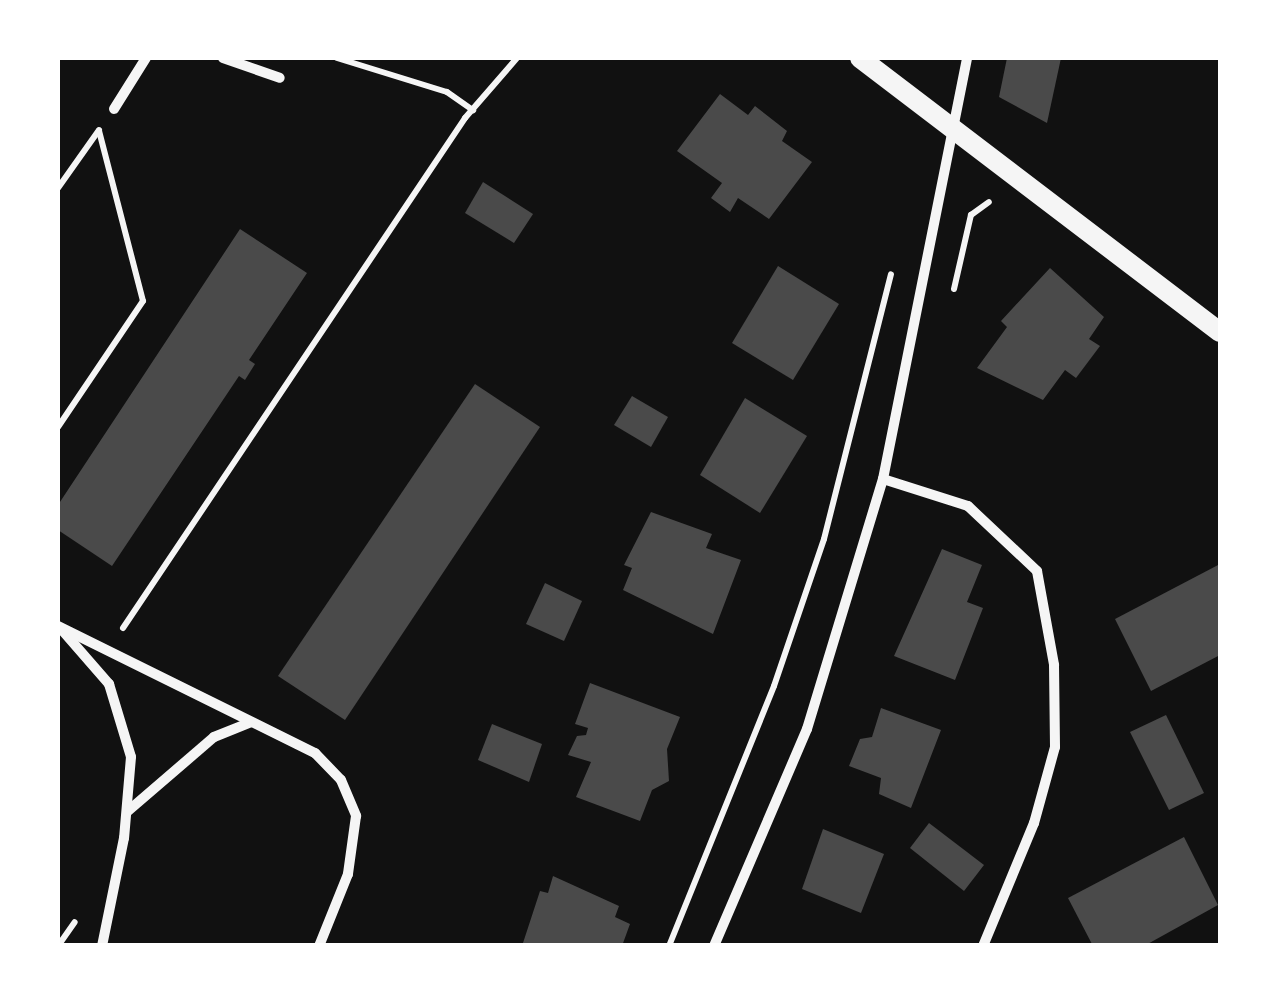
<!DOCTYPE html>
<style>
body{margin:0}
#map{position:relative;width:1278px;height:1003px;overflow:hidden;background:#111;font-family:"Roboto Condensed",sans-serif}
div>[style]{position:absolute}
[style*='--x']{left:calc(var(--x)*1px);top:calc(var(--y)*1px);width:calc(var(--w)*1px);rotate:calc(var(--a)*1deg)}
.building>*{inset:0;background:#4a4a4a}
.path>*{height:6px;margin:-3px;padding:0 3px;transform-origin:3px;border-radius:3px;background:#f5f5f5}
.minor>*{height:10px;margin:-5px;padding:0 5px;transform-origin:5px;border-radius:5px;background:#f5f5f5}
.secondary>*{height:20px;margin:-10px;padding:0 10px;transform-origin:10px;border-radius:10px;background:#f5f5f5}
span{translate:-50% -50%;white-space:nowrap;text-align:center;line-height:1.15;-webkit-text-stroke:8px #fff;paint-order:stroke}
.frame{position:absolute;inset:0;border:60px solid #fff;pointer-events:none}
</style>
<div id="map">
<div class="building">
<div style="clip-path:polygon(1007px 58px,1061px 58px,1047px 123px,999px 97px)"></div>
<div style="clip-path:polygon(720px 94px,748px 115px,755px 106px,787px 131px,782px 141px,812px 162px,769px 219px,738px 198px,730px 212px,711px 198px,722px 183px,677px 151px)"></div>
<div style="clip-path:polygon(483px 182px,533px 214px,514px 243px,465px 213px)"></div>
<div style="clip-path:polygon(240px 229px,307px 273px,249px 360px,255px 364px,245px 380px,239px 376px,112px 566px,58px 530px,58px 505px)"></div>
<div style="clip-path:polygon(778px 266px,839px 304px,793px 380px,732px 343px)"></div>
<div style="clip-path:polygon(1050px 268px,1104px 317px,1089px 339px,1100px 346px,1076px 378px,1065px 370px,1043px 400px,977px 368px,1007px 327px,1001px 321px)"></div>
<div style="clip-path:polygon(475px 384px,540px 427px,345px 720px,278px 676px)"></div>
<div style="clip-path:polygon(632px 396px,668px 417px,651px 447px,614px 425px)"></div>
<div style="clip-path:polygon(745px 398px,807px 436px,760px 513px,700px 475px)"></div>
<div style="clip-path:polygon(651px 512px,712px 534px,706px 548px,741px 560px,713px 634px,623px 590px,632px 568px,624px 565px)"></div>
<div style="clip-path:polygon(942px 549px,982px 565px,967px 602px,983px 608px,955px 680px,894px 656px)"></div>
<div style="clip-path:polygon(1220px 564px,1220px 655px,1151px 691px,1115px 619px)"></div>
<div style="clip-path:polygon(545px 583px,582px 601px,564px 641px,526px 624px)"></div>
<div style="clip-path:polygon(590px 683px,680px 717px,667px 749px,669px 781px,652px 790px,640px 821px,576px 797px,591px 762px,568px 755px,577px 736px,586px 735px,588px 728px,575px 724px)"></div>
<div style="clip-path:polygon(881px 708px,941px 730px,911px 808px,879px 794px,881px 778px,849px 766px,860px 739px,872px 737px)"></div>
<div style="clip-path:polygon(1166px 715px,1204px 793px,1169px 810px,1130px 732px)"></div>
<div style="clip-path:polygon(492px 724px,542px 744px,529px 782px,478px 760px)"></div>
<div style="clip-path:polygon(929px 823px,984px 865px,964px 891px,910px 848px)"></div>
<div style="clip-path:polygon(823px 829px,884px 854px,861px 913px,802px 889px)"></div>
<div style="clip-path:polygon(1184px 837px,1218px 905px,1144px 946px,1093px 946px,1068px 898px)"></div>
<div style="clip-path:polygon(553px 876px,619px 906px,615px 917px,630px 924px,622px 946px,522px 946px,540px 891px,548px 893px)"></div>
</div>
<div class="path">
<div style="--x:337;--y:58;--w:115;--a:17.2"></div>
<div style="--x:447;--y:92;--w:32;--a:35"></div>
<div style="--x:58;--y:188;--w:71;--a:-54.7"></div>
<div style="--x:954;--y:289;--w:76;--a:-77.1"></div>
<div style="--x:971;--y:215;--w:22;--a:-36"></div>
<div style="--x:58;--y:427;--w:152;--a:-56"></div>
<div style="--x:143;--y:301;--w:176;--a:-104.5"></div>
<div style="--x:123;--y:628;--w:614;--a:-56.15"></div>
<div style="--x:465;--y:118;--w:79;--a:-49.1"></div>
<div style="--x:58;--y:946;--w:29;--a:-55"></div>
<div style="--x:669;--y:946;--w:280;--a:-68"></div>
<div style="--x:774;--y:686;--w:155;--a:-71.2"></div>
<div style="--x:824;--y:539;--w:273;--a:-75.8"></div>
</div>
<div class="minor">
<div style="--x:223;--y:58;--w:60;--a:19.3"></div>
<div style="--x:114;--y:109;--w:60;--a:-57.9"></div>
<div style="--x:883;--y:479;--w:89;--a:17.6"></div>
<div style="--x:968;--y:506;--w:95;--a:43.3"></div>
<div style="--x:1037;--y:571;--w:96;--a:79.7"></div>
<div style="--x:1054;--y:665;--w:82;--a:89.3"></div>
<div style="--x:1055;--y:747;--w:79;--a:105.4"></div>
<div style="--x:1034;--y:823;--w:133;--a:112.5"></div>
<div style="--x:58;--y:626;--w:287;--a:26.3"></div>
<div style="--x:315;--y:753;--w:37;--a:46"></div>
<div style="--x:341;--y:780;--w:39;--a:67"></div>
<div style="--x:356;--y:816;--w:59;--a:97.9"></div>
<div style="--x:348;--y:874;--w:78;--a:111.9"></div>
<div style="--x:62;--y:630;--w:72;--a:49"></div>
<div style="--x:109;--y:684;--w:76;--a:73.2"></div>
<div style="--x:131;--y:757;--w:81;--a:94.9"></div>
<div style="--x:124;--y:838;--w:110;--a:101.5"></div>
<div style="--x:128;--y:811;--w:113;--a:-40.7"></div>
<div style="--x:214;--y:737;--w:40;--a:-22"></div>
<div style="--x:714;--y:946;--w:236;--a:-66.8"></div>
<div style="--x:807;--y:729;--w:261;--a:-73.1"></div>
<div style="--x:883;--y:479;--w:429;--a:-78.7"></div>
</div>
<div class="secondary">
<div style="--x:860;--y:58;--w:452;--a:37.3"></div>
</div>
<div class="frame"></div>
</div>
